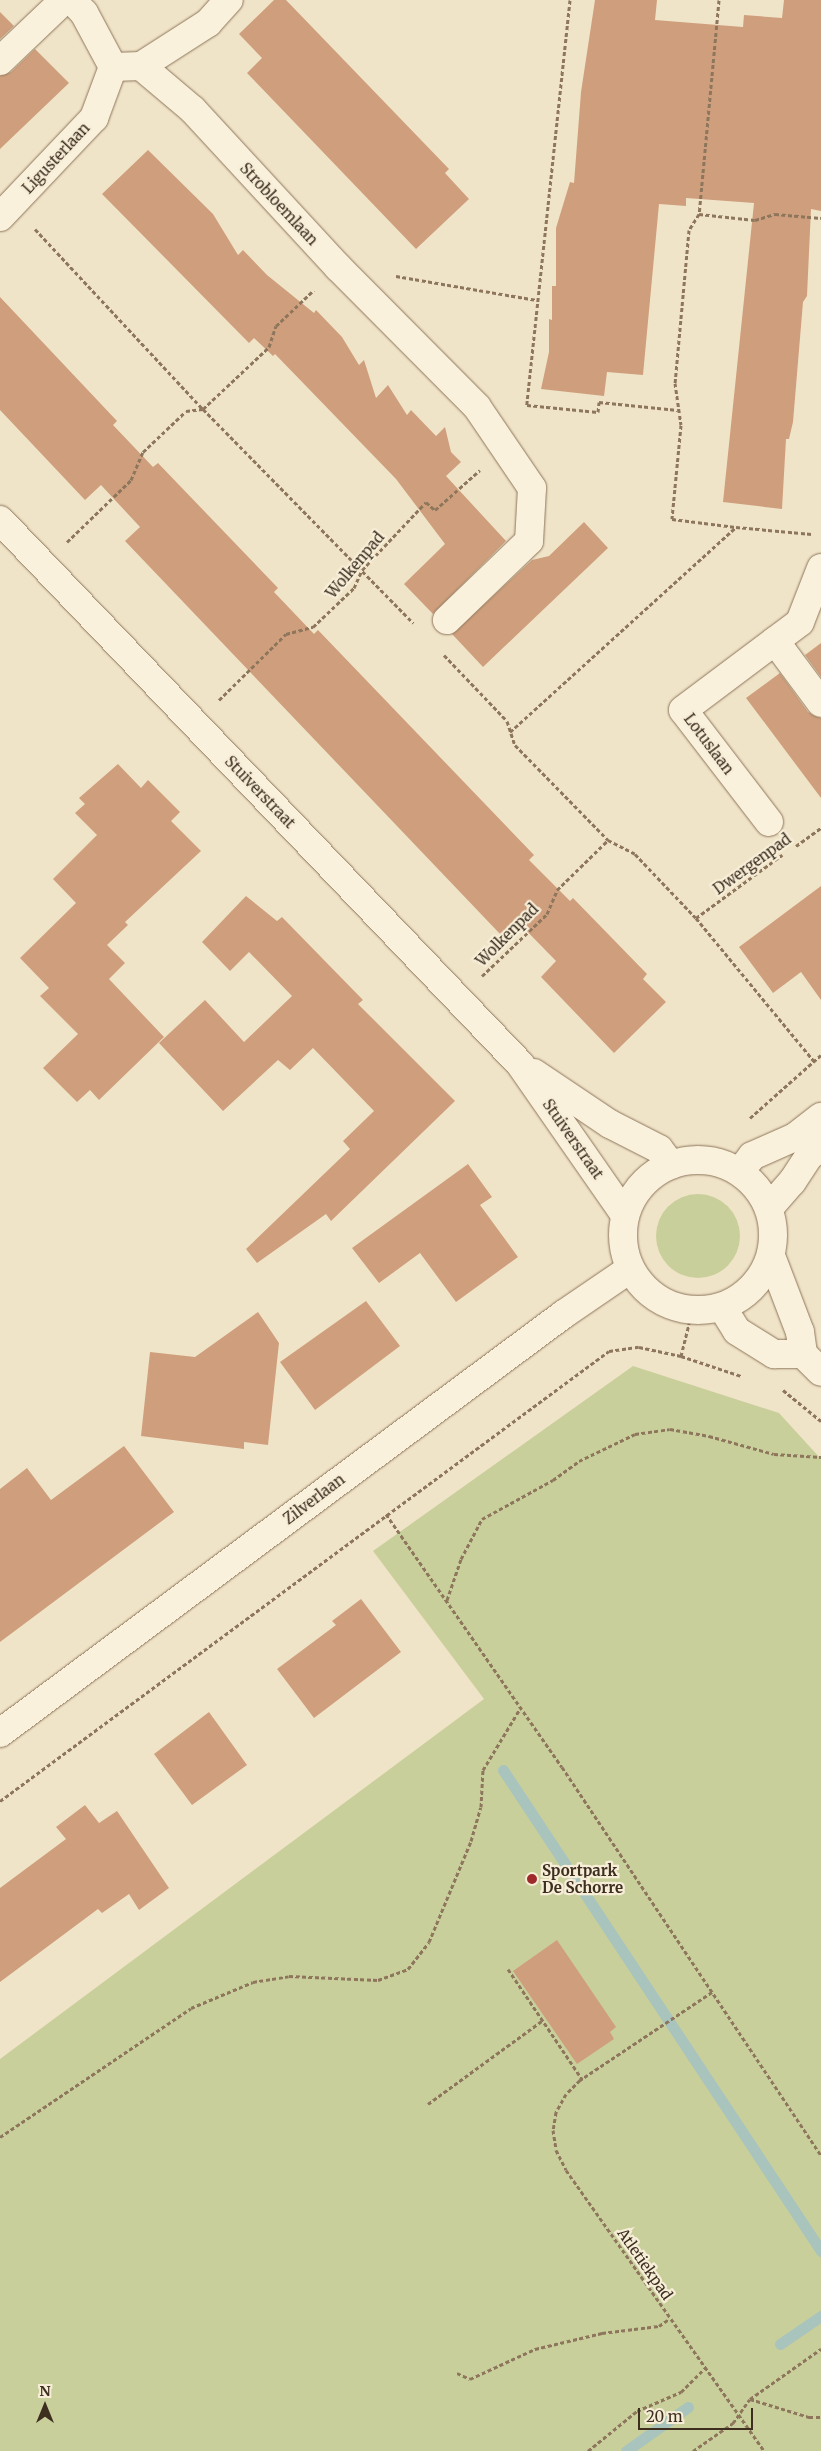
<!DOCTYPE html>
<style>
body{margin:0}
#map{position:relative;width:821px;height:2451px;overflow:hidden;background:#f0e4c8;font-family:Merriweather,serif}
div>[style]{position:absolute}
[style*='--x']{left:calc(var(--x)*1px);top:calc(var(--y)*1px);width:calc(var(--w)*1px);rotate:calc(var(--a)*1deg)}
.green>*{inset:0;background:#c9cf9b}
.round{border-radius:50%}
.stream>*{height:11px;margin:-5.5px;padding:0 5.5px;transform-origin:5.5px;border-radius:5.5px;background:#a9c4bc}
.building>*{inset:0;background:#cf9f7d}
.path>*{height:3px;margin-top:-1.5px;transform-origin:0;background:repeating-linear-gradient(90deg,#8d765c 0 4px,transparent 0 6.5px)}
.roads{filter:drop-shadow(0 0 1px #8d765c) drop-shadow(0 0 1px #8d765c)}
.minor>*{height:28px;margin:-14px;padding:0 14px;transform-origin:14px;border-radius:14px;background:#faf1dc}
.minor>.ring{margin:-14px;padding:0;box-sizing:content-box;background:none;border:28px solid #faf1dc;border-radius:50%}
.dots>*{width:14px;height:14px;translate:-50% -50%;box-sizing:border-box;border:2px solid #f7eed8;border-radius:50%}
span{translate:-50% -50%;white-space:nowrap;text-align:center;line-height:1.15;-webkit-text-stroke:4.5px #f7eed8;paint-order:stroke}
.street-label{font-size:15px;color:#3d2e20}
.poi-label{font-size:15px;color:#3d2e20;font-weight:700}
.left{translate:0 -50%;text-align:left}
.north{position:absolute;left:20px;top:2381px;width:50px;height:50px;-webkit-text-stroke:4px #f7eed8;paint-order:stroke;rotate:0deg;font-size:14px;font-weight:700;line-height:20px;text-align:center;color:#3d2e20}
.north::after{content:'';display:block;margin:auto;width:18px;height:22px;background:#3d2e20;clip-path:polygon(50% 0,100% 100%,50% 72%,0 100%)}
.scale{position:absolute;left:638px;top:2408px;width:115px;height:22px;box-sizing:border-box;border:2px solid #3d2e20;border-top:0;padding-left:6px;font-size:15px;line-height:18px;white-space:nowrap;color:#3d2e20;-webkit-text-stroke:4px #f7eed8;paint-order:stroke}
</style>
<div id="map">
<div class="green">
<div class="round" style="left:656px;top:1194px;width:84px;height:84px"></div>
<div style="clip-path:polygon(633px 1366px,779px 1413px,821px 1459px,821px 2451px,0 2451px,0 2059px,484px 1699px,373px 1551px)"></div>
</div>
<div class="stream">
<div style="--x:503;--y:1770;--w:577;--a:56.53"></div>
<div style="--x:780;--y:2344;--w:50;--a:-34.3"></div>
<div style="--x:626;--y:2451;--w:76;--a:-35.4"></div>
</div>
<div class="building">
<div style="clip-path:polygon(274px 0,286px 0,449px 169px,445px 173px,469px 199px,416px 249px,247px 73px,262px 58px,239px 34px)"></div>
<div style="clip-path:polygon(595px 0,657px 0,655px 20px,743px 27px,744px 15px,782px 18px,784px 0,821px 0,821px 211px,811px 209px,807px 296px,803px 302px,793px 422px,789px 439px,786px 439px,782px 509px,723px 502px,754px 203px,686px 198px,686px 206px,659px 204px,643px 375px,607px 372px,604px 396px,541px 389px,549px 352px,549px 319px,552px 320px,552px 286px,556px 286px,556px 228px,570px 182px,574px 183px,581px 92px)"></div>
<div style="clip-path:polygon(0 12px,14px 26px,0 39px)"></div>
<div style="clip-path:polygon(35px 49px,69px 83px,0 149px,0 76px,11px 72px)"></div>
<div style="clip-path:polygon(148px 150px,213px 214px,238px 255px,243px 250px,267px 275px,314px 313px,316px 310px,342px 337px,359px 365px,364px 360px,376px 398px,388px 385px,407px 415px,411px 410px,436px 436px,445px 427px,451px 452px,461px 462px,446px 476px,506px 541px,433px 614px,404px 584px,445px 544px,396px 479px,275px 354px,273px 356px,254px 338px,249px 343px,102px 194px)"></div>
<div style="clip-path:polygon(0 297px,117px 421px,113px 425px,153px 467px,158px 463px,278px 588px,274px 592px,314px 634px,318px 630px,534px 855px,529px 860px,570px 901px,573px 898px,647px 974px,643px 979px,666px 1002px,614px 1053px,541px 977px,556px 961px,516px 920px,501px 935px,125px 541px,140px 527px,101px 485px,85px 500px,0 410px)"></div>
<div style="clip-path:polygon(584px 522px,608px 548px,483px 667px,452px 634px,532px 560px,549px 556px)"></div>
<div style="clip-path:polygon(821px 643px,821px 677px,805px 655px)"></div>
<div style="clip-path:polygon(780px 673px,808px 712px,821px 718px,821px 798px,746px 698px)"></div>
<div style="clip-path:polygon(118px 764px,141px 788px,148px 780px,180px 812px,171px 821px,201px 851px,125px 922px,128px 925px,107px 945px,125px 963px,109px 979px,164px 1037px,99px 1100px,90px 1090px,77px 1102px,43px 1068px,78px 1034px,40px 996px,49px 988px,20px 958px,76px 903px,53px 879px,97px 835px,75px 813px,85px 804px,79px 798px)"></div>
<div style="clip-path:polygon(821px 886px,821px 1000px,801px 972px,773px 993px,739px 947px)"></div>
<div style="clip-path:polygon(246px 896px,277px 921px,282px 917px,363px 1000px,358px 1004px,455px 1101px,331px 1221px,326px 1214px,257px 1263px,246px 1249px,350px 1149px,343px 1141px,374px 1111px,313px 1048px,290px 1070px,278px 1060px,223px 1111px,159px 1043px,205px 1000px,244px 1042px,292px 996px,249px 952px,230px 971px,202px 942px)"></div>
<div style="clip-path:polygon(468px 1164px,492px 1197px,480px 1205px,518px 1257px,456px 1302px,420px 1253px,379px 1283px,352px 1248px)"></div>
<div style="clip-path:polygon(366px 1301px,400px 1346px,315px 1410px,280px 1362px)"></div>
<div style="clip-path:polygon(258px 1312px,279px 1343px,268px 1445px,244px 1442px,244px 1449px,141px 1436px,150px 1352px,195px 1357px)"></div>
<div style="clip-path:polygon(124px 1446px,174px 1512px,0 1642px,0 1489px,27px 1468px,51px 1500px)"></div>
<div style="clip-path:polygon(361px 1599px,401px 1652px,314px 1718px,277px 1669px,336px 1625px,332px 1621px)"></div>
<div style="clip-path:polygon(209px 1712px,247px 1765px,192px 1805px,154px 1754px)"></div>
<div style="clip-path:polygon(85px 1805px,99px 1823px,117px 1811px,169px 1888px,139px 1910px,129px 1894px,102px 1913px,98px 1909px,0 1982px,0 1888px,66px 1839px,56px 1827px)"></div>
<div style="clip-path:polygon(557px 1940px,616px 2027px,610px 2032px,614px 2039px,577px 2064px,513px 1971px)"></div>
</div>
<div class="path">
<div style="--x:570;--y:0;--w:407;--a:96.1"></div>
<div style="--x:527;--y:405;--w:71;--a:5.6"></div>
<div style="--x:598;--y:412;--w:10;--a:-84"></div>
<div style="--x:599;--y:402;--w:79;--a:5.8"></div>
<div style="--x:719;--y:0;--w:215;--a:95.3"></div>
<div style="--x:699;--y:214;--w:19;--a:122"></div>
<div style="--x:689;--y:230;--w:154;--a:95.2"></div>
<div style="--x:675;--y:383;--w:42;--a:81.9"></div>
<div style="--x:681;--y:425;--w:94;--a:95.5"></div>
<div style="--x:672;--y:519;--w:64;--a:7.1"></div>
<div style="--x:699;--y:214;--w:56;--a:6.1"></div>
<div style="--x:755;--y:220;--w:21;--a:-17"></div>
<div style="--x:775;--y:214;--w:46;--a:5"></div>
<div style="--x:35;--y:229;--w:246;--a:47"></div>
<div style="--x:203;--y:409;--w:300;--a:45.5"></div>
<div style="--x:396;--y:276;--w:143;--a:9.7"></div>
<div style="--x:67;--y:542;--w:89;--a:-44.1"></div>
<div style="--x:131;--y:480;--w:30;--a:-67"></div>
<div style="--x:143;--y:452;--w:59;--a:-43.6"></div>
<div style="--x:186;--y:411;--w:17;--a:-7"></div>
<div style="--x:203;--y:409;--w:91;--a:-43.2"></div>
<div style="--x:269;--y:347;--w:22;--a:-72"></div>
<div style="--x:276;--y:326;--w:52;--a:-43.5"></div>
<div style="--x:444;--y:655;--w:91;--a:46.3"></div>
<div style="--x:507;--y:721;--w:25;--a:72"></div>
<div style="--x:515;--y:745;--w:133;--a:45.6"></div>
<div style="--x:608;--y:840;--w:30;--a:27"></div>
<div style="--x:635;--y:854;--w:88;--a:46.4"></div>
<div style="--x:696;--y:918;--w:185;--a:50.5"></div>
<div style="--x:219;--y:700;--w:94;--a:-44.6"></div>
<div style="--x:286;--y:634;--w:28;--a:-15"></div>
<div style="--x:313;--y:627;--w:57;--a:-43.6"></div>
<div style="--x:354;--y:588;--w:20;--a:-66"></div>
<div style="--x:362;--y:570;--w:93;--a:-46.7"></div>
<div style="--x:426;--y:502;--w:12;--a:42"></div>
<div style="--x:435;--y:510;--w:60;--a:-41.6"></div>
<div style="--x:510;--y:732;--w:305;--a:-42.2"></div>
<div style="--x:736;--y:527;--w:76;--a:5.3"></div>
<div style="--x:796;--y:846;--w:31;--a:-36"></div>
<div style="--x:696;--y:918;--w:107;--a:-36.2"></div>
<div style="--x:482;--y:976;--w:90;--a:-43.6"></div>
<div style="--x:547;--y:914;--w:26;--a:-67"></div>
<div style="--x:557;--y:890;--w:71;--a:-44.4"></div>
<div style="--x:750;--y:1118;--w:95;--a:-41.6"></div>
<div style="--x:681;--y:1356;--w:37;--a:-76"></div>
<div style="--x:783;--y:1390;--w:49;--a:39.2"></div>
<div style="--x:386;--y:1514;--w:308;--a:55.2"></div>
<div style="--x:562;--y:1767;--w:467;--a:56.3"></div>
<div style="--x:447;--y:1600;--w:43;--a:-71.1"></div>
<div style="--x:461;--y:1559;--w:45;--a:-62.3"></div>
<div style="--x:482;--y:1519;--w:81;--a:-28.8"></div>
<div style="--x:553;--y:1480;--w:32;--a:-36"></div>
<div style="--x:579;--y:1461;--w:62;--a:-25.7"></div>
<div style="--x:635;--y:1434;--w:35;--a:-8"></div>
<div style="--x:670;--y:1429;--w:40;--a:10"></div>
<div style="--x:709;--y:1436;--w:67;--a:15.5"></div>
<div style="--x:774;--y:1454;--w:47;--a:3.7"></div>
<div style="--x:0;--y:1801;--w:757;--a:-36.46"></div>
<div style="--x:609;--y:1351;--w:30;--a:-8"></div>
<div style="--x:639;--y:1347;--w:43;--a:12.1"></div>
<div style="--x:681;--y:1356;--w:63;--a:18.4"></div>
<div style="--x:508;--y:1969;--w:133;--a:56.1"></div>
<div style="--x:712;--y:1992;--w:159;--a:146.3"></div>
<div style="--x:580;--y:2080;--w:20;--a:135"></div>
<div style="--x:566;--y:2094;--w:21;--a:119"></div>
<div style="--x:556;--y:2112;--w:18;--a:99"></div>
<div style="--x:553;--y:2130;--w:20;--a:81"></div>
<div style="--x:556;--y:2150;--w:22;--a:63"></div>
<div style="--x:566;--y:2170;--w:344;--a:54.8"></div>
<div style="--x:428;--y:2104;--w:142;--a:-36.1"></div>
<div style="--x:0;--y:2137;--w:230;--a:-34"></div>
<div style="--x:191;--y:2008;--w:67;--a:-22.8"></div>
<div style="--x:253;--y:1982;--w:36;--a:-9"></div>
<div style="--x:289;--y:1976;--w:89;--a:2.6"></div>
<div style="--x:378;--y:1980;--w:32;--a:-20"></div>
<div style="--x:408;--y:1969;--w:34;--a:-52"></div>
<div style="--x:429;--y:1942;--w:109;--a:-67.4"></div>
<div style="--x:471;--y:1841;--w:35;--a:-74"></div>
<div style="--x:481;--y:1807;--w:37;--a:-87"></div>
<div style="--x:483;--y:1770;--w:74;--a:-58.9"></div>
<div style="--x:457;--y:2373;--w:14;--a:25"></div>
<div style="--x:470;--y:2379;--w:72;--a:-24.8"></div>
<div style="--x:535;--y:2349;--w:69;--a:-13.4"></div>
<div style="--x:602;--y:2333;--w:57;--a:-7"></div>
<div style="--x:659;--y:2326;--w:12;--a:-35"></div>
<div style="--x:750;--y:2399;--w:62;--a:17"></div>
<div style="--x:809;--y:2417;--w:12;--a:0"></div>
<div style="--x:588;--y:2451;--w:63;--a:-39.2"></div>
<div style="--x:637;--y:2411;--w:48;--a:-23.4"></div>
<div style="--x:681;--y:2392;--w:34;--a:-45"></div>
<div style="--x:693;--y:2451;--w:49;--a:-35"></div>
<div style="--x:733;--y:2423;--w:29;--a:-55"></div>
<div style="--x:750;--y:2399;--w:87;--a:-35.2"></div>
</div>
<div class="roads">
<div class="minor">
<div style="--x:0;--y:61;--w:88;--a:-43.6"></div>
<div style="--x:141;--y:66;--w:80;--a:-32.7"></div>
<div style="--x:208;--y:23;--w:31;--a:-48"></div>
<div style="--x:113;--y:67;--w:28;--a:-2"></div>
<div style="--x:141;--y:66;--w:68;--a:40.2"></div>
<div style="--x:193;--y:110;--w:214;--a:47.3"></div>
<div style="--x:338;--y:267;--w:197;--a:45.2"></div>
<div style="--x:477;--y:407;--w:98;--a:55.8"></div>
<div style="--x:532;--y:488;--w:53;--a:93.2"></div>
<div style="--x:529;--y:541;--w:114;--a:136.1"></div>
<div style="--x:0;--y:217;--w:137;--a:-46.5"></div>
<div style="--x:94;--y:118;--w:54;--a:-69.6"></div>
<div style="--x:113;--y:67;--w:61;--a:-118.2"></div>
<div style="--x:84;--y:13;--w:18;--a:-133"></div>
<div style="--x:0;--y:520;--w:753;--a:46.29"></div>
<div style="--x:520;--y:1064;--w:184;--a:55.2"></div>
<div style="--x:775;--y:641;--w:77;--a:53.4"></div>
<div style="--x:769;--y:822;--w:141;--a:-127.5"></div>
<div style="--x:683;--y:710;--w:146;--a:-36.9"></div>
<div style="--x:800;--y:622;--w:58;--a:-68.7"></div>
<div style="--x:534;--y:1073;--w:92;--a:33.9"></div>
<div style="--x:610;--y:1124;--w:55;--a:27"></div>
<div style="--x:659;--y:1149;--w:20;--a:53"></div>
<div class="ring" style="left:623px;top:1160px;width:122px;height:122px"></div>
<div style="--x:740;--y:1172;--w:20;--a:-53"></div>
<div style="--x:752;--y:1156;--w:47;--a:-23.8"></div>
<div style="--x:795;--y:1137;--w:33;--a:-38"></div>
<div style="--x:769;--y:1208;--w:35;--a:-49"></div>
<div style="--x:792;--y:1182;--w:31;--a:-57"></div>
<div style="--x:809;--y:1156;--w:15;--a:-37"></div>
<div style="--x:771;--y:1256;--w:81;--a:69.1"></div>
<div style="--x:800;--y:1332;--w:22;--a:82"></div>
<div style="--x:803;--y:1354;--w:25;--a:45"></div>
<div style="--x:722;--y:1307;--w:28;--a:58"></div>
<div style="--x:737;--y:1331;--w:44;--a:31.9"></div>
<div style="--x:774;--y:1354;--w:29;--a:0"></div>
<div style="--x:0;--y:1733;--w:703;--a:-36.61"></div>
<div style="--x:564;--y:1314;--w:80;--a:-34.3"></div>
</div>
</div>
<div class="dots">
<div style="left:532px;top:1879px;background:#9e2a2b"></div>
</div>
<div class="street-label">
<span style="left:56px;top:158px;rotate:-47deg">Ligusterlaan</span>
<span style="left:279px;top:204px;rotate:47deg">Strobloemlaan</span>
<span style="left:355px;top:565px;rotate:-50deg">Wolkenpad</span>
<span style="left:709px;top:744px;rotate:53deg">Lotuslaan</span>
<span style="left:260px;top:792px;rotate:46deg">Stuiverstraat</span>
<span style="left:752px;top:864px;rotate:-36deg">Dwergenpad</span>
<span style="left:507px;top:935px;rotate:-45deg">Wolkenpad</span>
<span style="left:573px;top:1139px;rotate:55deg">Stuiverstraat</span>
<span style="left:314px;top:1499px;rotate:-37deg">Zilverlaan</span>
<span style="left:645px;top:2264px;rotate:55deg">Atletiekpad</span>
</div>
<div class="poi-label">
<span class="left" style="left:542px;top:1879px">Sportpark<br>De Schorre</span>
</div>
<div class="north">N</div>
<div class="scale">20 m</div>
</div>
